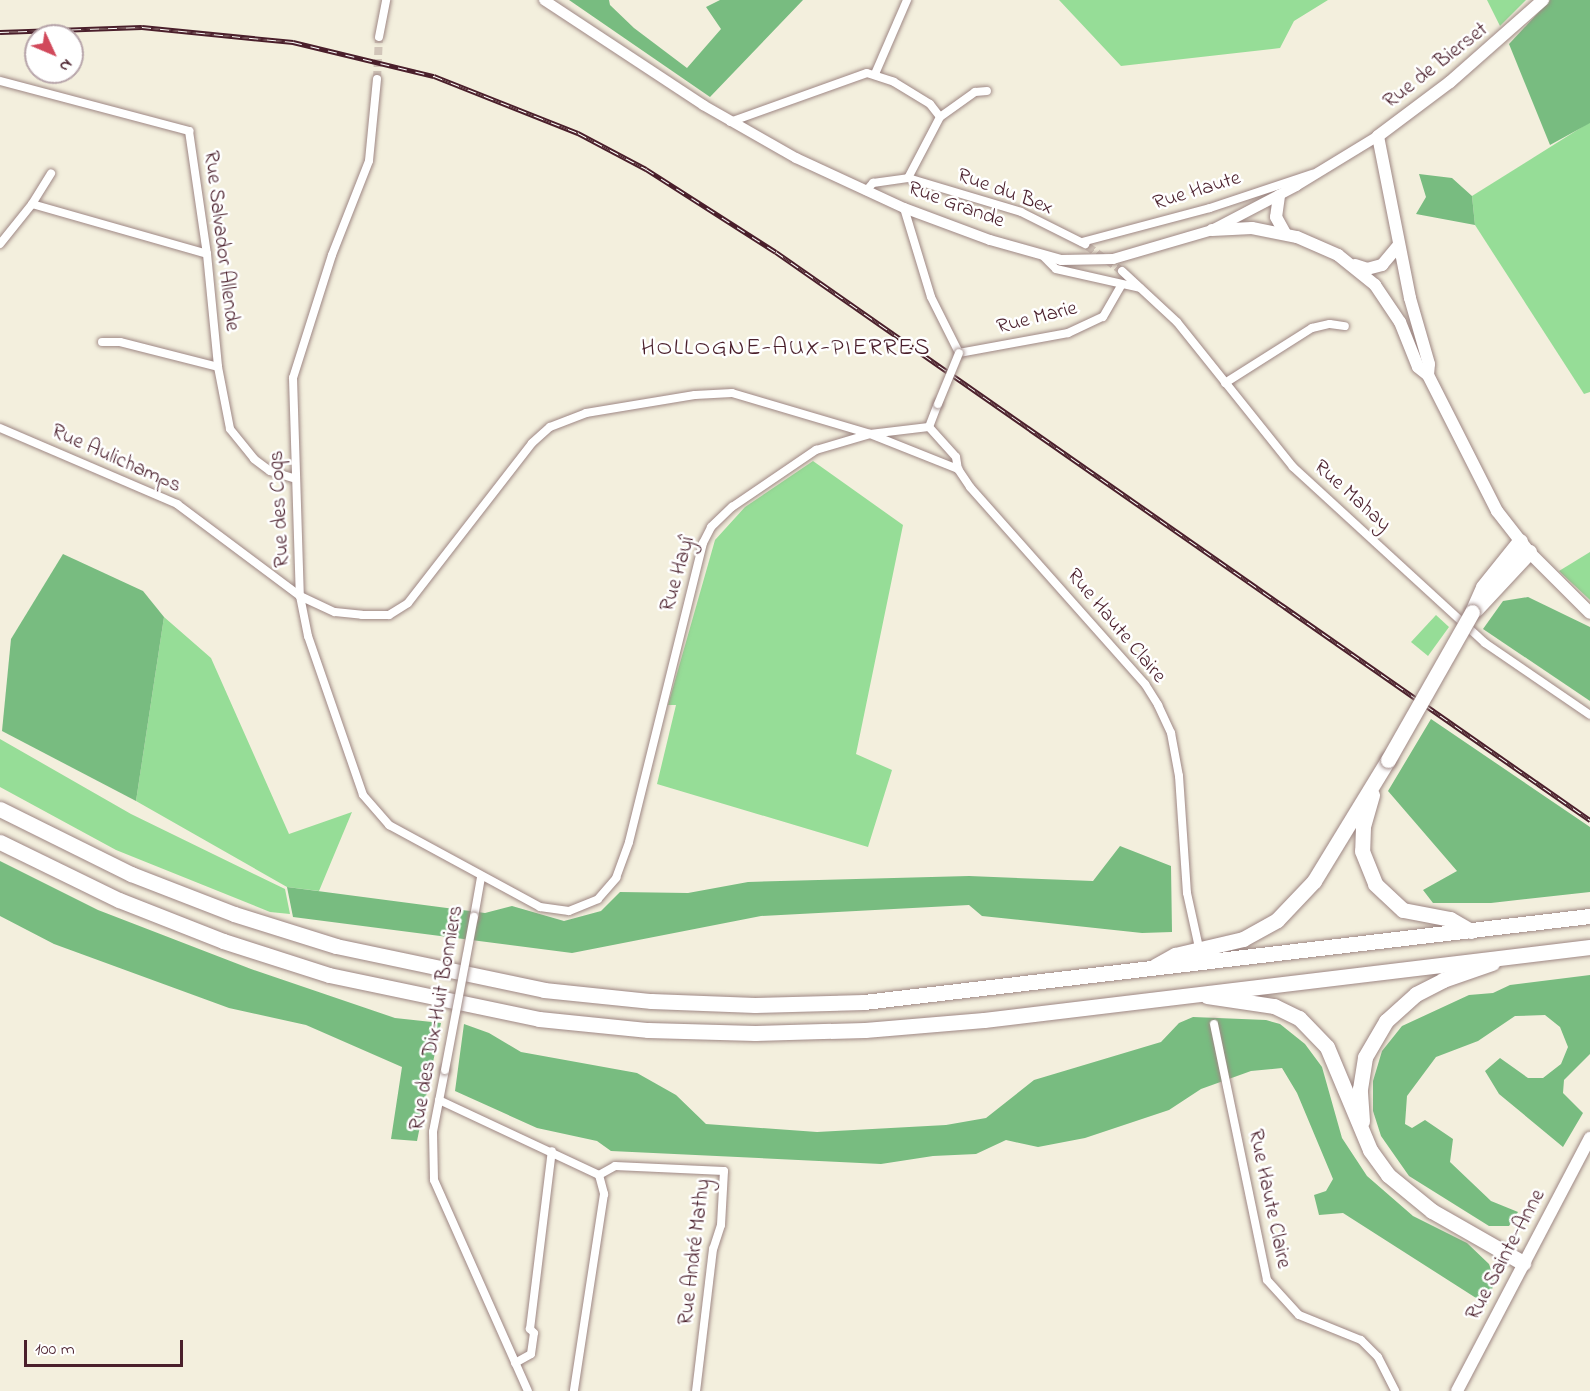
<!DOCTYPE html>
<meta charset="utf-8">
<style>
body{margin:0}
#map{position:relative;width:1590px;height:1391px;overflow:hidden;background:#f3efdd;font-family:"Indie Flower",sans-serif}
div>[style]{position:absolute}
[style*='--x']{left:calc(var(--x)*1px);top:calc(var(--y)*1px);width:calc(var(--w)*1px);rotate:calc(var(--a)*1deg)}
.green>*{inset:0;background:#96dd97}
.forest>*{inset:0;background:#78bc80}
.minor-tunnel>*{height:8px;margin-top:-4px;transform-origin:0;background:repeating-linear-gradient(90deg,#d1c5b9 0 8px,transparent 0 12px)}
.roads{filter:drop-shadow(0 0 2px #9e8784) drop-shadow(0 0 2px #9e8784)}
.minor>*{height:8px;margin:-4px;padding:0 4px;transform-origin:4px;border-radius:4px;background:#fff}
.tertiary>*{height:10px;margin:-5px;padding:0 5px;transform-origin:5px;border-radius:5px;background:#fff}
.secondary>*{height:12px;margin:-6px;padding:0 6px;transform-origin:6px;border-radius:6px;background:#fff}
.motorway>*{height:15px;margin:-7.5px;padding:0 7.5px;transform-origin:7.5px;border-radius:7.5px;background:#fff}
.rail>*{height:5px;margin-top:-2.5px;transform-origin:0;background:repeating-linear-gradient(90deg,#fff 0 9px,#4a1f2b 0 18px);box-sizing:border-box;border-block:2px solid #4a1f2b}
.bridges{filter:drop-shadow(0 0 2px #9e8784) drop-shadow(0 0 2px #9e8784)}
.minor-bridge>*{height:8px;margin:-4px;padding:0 4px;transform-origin:4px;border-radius:4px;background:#fff}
.motorway-bridge>*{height:15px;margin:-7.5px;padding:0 7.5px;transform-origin:7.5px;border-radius:7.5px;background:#fff}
span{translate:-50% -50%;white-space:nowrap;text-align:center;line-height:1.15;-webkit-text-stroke:5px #fff;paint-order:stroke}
.street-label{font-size:21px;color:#4a1f2b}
.quarter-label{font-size:24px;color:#4a1f2b;letter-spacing:1.5px}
.north{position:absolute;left:24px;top:24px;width:60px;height:60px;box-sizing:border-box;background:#fff;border:2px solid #b7a5aa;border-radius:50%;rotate:134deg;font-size:16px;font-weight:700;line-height:24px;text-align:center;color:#4a1f2b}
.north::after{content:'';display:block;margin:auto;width:21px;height:27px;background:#d1495b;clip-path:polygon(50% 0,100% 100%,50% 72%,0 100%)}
.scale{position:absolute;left:24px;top:1340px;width:159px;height:27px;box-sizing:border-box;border:3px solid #4a1f2b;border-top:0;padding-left:8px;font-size:18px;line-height:21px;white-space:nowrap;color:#4a1f2b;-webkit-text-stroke:4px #fff;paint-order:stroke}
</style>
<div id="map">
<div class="green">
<div style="clip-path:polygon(1059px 0,1328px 0,1294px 21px,1280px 48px,1121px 66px)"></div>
<div style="clip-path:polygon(1487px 0,1526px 0,1500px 26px)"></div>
<div style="clip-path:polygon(1590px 122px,1590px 392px,1584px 394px,1475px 225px,1472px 196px)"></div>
<div style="clip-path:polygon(813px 461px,903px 525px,856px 754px,892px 770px,868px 847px,657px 784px,676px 705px,668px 705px,715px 540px,745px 507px)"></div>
<div style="clip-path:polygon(1590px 552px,1590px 600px,1559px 571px)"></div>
<div style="clip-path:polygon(1436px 615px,1449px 627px,1428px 656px,1411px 642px)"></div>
<div style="clip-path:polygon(164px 617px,211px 658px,289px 834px,352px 812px,319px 891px,287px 887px,136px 801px)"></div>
<div style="clip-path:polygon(0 739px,131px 814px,285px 889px,290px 914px,270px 912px,116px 850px,0 787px)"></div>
</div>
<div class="forest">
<div style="clip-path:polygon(569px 0,609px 0,610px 5px,634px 28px,687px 68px,721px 29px,706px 7px,720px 0,803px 0,710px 97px)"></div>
<div style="clip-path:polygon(1550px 0,1590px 0,1590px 123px,1550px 145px,1509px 44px)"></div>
<div style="clip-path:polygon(1419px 174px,1452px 178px,1472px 196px,1475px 225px,1416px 214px,1426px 197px)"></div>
<div style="clip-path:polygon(63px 554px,143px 591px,164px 617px,136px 801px,2px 731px,11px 639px)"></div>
<div style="clip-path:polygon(1528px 597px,1590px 627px,1590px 701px,1483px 629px,1503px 601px)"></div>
<div style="clip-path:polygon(1431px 719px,1590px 827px,1590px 892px,1491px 903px,1433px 903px,1423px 890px,1457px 871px,1388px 791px)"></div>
<div style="clip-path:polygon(1120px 846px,1171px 866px,1172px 932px,1142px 933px,982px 916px,969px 905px,761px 916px,572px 953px,293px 917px,287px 887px,485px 913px,512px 906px,564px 921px,601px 911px,620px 892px,688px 893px,748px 882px,969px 876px,1093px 881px)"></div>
<div style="clip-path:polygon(0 861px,98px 910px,251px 969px,395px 1018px,441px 1023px,417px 1141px,391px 1139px,402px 1067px,306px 1025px,229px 1008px,54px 944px,0 916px)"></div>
<div style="clip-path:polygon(1590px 975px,1590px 1054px,1564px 1080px,1563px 1093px,1583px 1113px,1563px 1147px,1499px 1094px,1485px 1071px,1500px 1058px,1528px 1078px,1543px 1078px,1561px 1064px,1568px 1047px,1560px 1027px,1545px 1015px,1515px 1016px,1478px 1041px,1436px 1057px,1407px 1096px,1405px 1124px,1412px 1128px,1425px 1120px,1453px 1139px,1450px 1162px,1491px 1201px,1518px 1212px,1509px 1226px,1489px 1226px,1409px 1176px,1381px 1136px,1373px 1111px,1373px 1081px,1382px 1051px,1402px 1026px,1469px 995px,1493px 993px,1510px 985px)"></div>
<div style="clip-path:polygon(1193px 1017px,1266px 1020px,1280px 1024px,1305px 1044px,1322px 1067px,1342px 1138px,1367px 1176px,1413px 1216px,1467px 1243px,1489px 1264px,1495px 1280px,1487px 1305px,1343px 1213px,1319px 1215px,1314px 1195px,1326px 1191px,1333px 1179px,1297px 1093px,1282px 1068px,1251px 1071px,1201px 1089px,1169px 1110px,1085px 1138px,1038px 1147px,1006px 1140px,976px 1154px,933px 1156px,881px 1164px,611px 1151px,597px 1141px,537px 1128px,455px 1091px,464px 1024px,489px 1033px,521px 1052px,637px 1073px,676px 1095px,706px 1124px,817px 1132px,946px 1125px,986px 1118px,1034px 1080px,1161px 1042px,1179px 1023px)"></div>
</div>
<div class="minor-tunnel">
<div style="--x:377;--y:79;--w:42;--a:-87.3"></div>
<div style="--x:1087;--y:246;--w:43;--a:35.5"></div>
</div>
<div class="roads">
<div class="minor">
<div style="--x:379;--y:37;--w:38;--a:-79"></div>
<div style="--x:875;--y:74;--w:81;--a:-66.6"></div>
<div style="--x:377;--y:79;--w:82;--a:95.6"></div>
<div style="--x:369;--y:161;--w:101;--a:111.5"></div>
<div style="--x:332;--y:255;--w:129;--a:107.6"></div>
<div style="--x:293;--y:378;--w:218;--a:88.2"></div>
<div style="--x:300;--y:596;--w:41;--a:78.7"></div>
<div style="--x:308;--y:636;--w:168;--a:70.9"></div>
<div style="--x:363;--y:795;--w:40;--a:49"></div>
<div style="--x:389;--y:825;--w:172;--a:28.5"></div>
<div style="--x:540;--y:907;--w:29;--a:8"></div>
<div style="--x:569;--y:911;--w:31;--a:-22"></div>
<div style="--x:598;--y:899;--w:28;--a:-49"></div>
<div style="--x:616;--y:878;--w:38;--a:-70"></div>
<div style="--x:629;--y:842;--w:308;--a:-76.1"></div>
<div style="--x:703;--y:543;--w:18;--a:-63"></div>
<div style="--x:711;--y:527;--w:29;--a:-44"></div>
<div style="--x:732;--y:507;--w:102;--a:-34.2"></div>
<div style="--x:816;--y:450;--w:56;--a:-16.5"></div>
<div style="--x:870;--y:434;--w:59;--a:-6.8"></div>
<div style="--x:0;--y:81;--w:196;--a:14.8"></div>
<div style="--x:189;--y:131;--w:124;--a:81.7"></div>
<div style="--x:207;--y:254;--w:114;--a:84.4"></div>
<div style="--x:218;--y:367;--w:63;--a:79"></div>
<div style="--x:230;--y:429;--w:38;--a:51"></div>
<div style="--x:254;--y:459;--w:20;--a:37"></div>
<div style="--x:270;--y:471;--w:27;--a:17"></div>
<div style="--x:730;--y:122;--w:145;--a:-19.7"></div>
<div style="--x:867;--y:73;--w:28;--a:18"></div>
<div style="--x:894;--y:82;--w:42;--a:31.4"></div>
<div style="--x:930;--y:104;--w:16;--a:52"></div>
<div style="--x:908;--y:178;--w:69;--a:-62.3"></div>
<div style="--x:940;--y:117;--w:43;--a:-35.5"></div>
<div style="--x:975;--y:92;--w:12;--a:-5"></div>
<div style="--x:866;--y:191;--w:11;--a:-49"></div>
<div style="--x:873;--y:183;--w:35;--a:-8"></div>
<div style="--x:908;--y:178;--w:118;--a:16.7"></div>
<div style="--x:1021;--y:212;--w:72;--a:26.6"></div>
<div style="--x:32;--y:204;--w:36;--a:-58"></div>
<div style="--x:904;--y:208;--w:93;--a:73.1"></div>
<div style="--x:931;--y:297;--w:63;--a:63.4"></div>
<div style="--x:959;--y:353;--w:111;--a:-10.4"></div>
<div style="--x:1068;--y:333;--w:38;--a:-25"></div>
<div style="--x:1103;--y:317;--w:36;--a:-60"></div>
<div style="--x:1082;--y:242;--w:132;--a:-14.9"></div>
<div style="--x:1210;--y:208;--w:108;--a:-18.4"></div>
<div style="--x:0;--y:244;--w:51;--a:-51.3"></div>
<div style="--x:32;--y:204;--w:182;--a:15.9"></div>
<div style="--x:1043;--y:256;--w:18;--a:45"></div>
<div style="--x:1056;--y:269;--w:86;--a:12.7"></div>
<div style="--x:1122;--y:271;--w:75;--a:42.8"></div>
<div style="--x:1177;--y:322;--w:186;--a:51.3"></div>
<div style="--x:1293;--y:467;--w:260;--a:42.5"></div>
<div style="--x:1485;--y:643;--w:127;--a:34.4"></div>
<div style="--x:102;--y:342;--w:18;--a:0"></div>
<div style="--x:120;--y:342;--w:101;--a:14.3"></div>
<div style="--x:1225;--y:383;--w:103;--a:-32.3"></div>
<div style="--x:1312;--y:328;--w:18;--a:-13"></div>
<div style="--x:1330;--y:324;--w:15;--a:8"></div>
<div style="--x:929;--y:427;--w:40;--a:48"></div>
<div style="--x:956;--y:457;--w:12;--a:81"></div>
<div style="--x:958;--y:469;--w:22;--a:56"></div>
<div style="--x:970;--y:487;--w:264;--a:48.4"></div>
<div style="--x:1145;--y:684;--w:25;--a:58"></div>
<div style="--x:1158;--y:705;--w:31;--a:65"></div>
<div style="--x:1171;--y:733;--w:44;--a:79.5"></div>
<div style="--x:1179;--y:776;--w:117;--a:86.1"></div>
<div style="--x:1187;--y:893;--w:51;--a:77.6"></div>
<div style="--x:929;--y:427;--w:25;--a:-69"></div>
<div style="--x:0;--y:428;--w:193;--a:23.2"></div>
<div style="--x:177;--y:504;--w:154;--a:36.8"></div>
<div style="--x:300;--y:596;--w:38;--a:25"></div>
<div style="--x:335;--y:612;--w:27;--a:6"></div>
<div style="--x:362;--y:615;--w:27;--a:0"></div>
<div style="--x:389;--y:615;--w:22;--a:-32"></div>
<div style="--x:408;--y:603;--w:202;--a:-52.2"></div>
<div style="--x:532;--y:443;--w:24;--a:-42"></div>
<div style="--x:550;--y:427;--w:39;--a:-21"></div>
<div style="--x:586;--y:413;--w:110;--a:-9.4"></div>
<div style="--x:695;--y:395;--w:37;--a:-3"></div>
<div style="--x:732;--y:393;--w:144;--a:16.5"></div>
<div style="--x:870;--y:434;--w:95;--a:21.7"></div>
<div style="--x:474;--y:917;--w:40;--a:-80"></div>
<div style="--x:1214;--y:1024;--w:261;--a:78.3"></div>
<div style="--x:1267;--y:1280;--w:47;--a:47.6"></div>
<div style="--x:1299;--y:1315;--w:67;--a:22"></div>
<div style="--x:1361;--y:1340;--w:24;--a:45"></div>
<div style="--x:1378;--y:1357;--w:38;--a:63"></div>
<div style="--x:445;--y:1070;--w:63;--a:101"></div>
<div style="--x:433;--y:1132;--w:48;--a:88.8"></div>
<div style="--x:434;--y:1180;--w:231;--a:66"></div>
<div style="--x:439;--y:1100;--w:177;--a:25.1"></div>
<div style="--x:599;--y:1175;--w:20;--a:75"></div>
<div style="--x:604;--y:1194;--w:199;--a:98.7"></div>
<div style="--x:599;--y:1175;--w:18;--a:-29"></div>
<div style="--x:615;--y:1166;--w:109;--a:2.6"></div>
<div style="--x:724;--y:1171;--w:54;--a:93.2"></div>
<div style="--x:721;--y:1225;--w:25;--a:108"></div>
<div style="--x:713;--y:1249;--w:143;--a:96.8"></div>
<div style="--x:515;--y:1363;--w:18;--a:-29"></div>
<div style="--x:531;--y:1354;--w:21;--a:-82"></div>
<div style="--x:534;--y:1333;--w:6;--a:-135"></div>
<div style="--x:530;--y:1329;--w:179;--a:-83"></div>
</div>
<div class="tertiary">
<div style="--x:544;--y:0;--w:191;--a:33.4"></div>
<div style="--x:703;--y:105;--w:107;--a:29.7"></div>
<div style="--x:796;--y:158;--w:119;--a:24.8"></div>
<div style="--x:904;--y:208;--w:92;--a:20.4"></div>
<div style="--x:990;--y:240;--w:74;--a:15.7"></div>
<div style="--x:1061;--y:260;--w:52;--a:-1.1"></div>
<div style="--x:1113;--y:259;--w:103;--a:-16.3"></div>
<div style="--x:1212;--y:230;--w:95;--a:-27.6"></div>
<div style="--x:1296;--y:186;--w:96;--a:-31.4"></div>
</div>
<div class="secondary">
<div style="--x:1279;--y:196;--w:21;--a:98"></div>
<div style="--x:1276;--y:217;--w:18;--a:61"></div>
<div style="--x:1212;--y:230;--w:40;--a:-2.9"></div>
<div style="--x:1252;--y:228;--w:46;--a:11.3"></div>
<div style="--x:1297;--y:237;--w:45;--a:23.7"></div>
<div style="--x:1338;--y:255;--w:48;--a:39"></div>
<div style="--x:1375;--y:285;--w:45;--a:56"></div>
<div style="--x:1400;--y:322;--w:48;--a:68.2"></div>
<div style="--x:1418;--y:367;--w:13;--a:39"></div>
<div style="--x:1428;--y:375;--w:153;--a:63.1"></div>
<div style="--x:1497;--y:511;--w:52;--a:52"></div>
<div style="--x:1529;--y:552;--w:86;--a:45"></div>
<div style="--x:1355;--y:265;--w:13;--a:18"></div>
<div style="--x:1367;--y:269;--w:16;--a:-15"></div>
<div style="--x:1382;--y:265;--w:26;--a:-50"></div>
<div style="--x:1428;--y:375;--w:11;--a:-85"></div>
<div style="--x:1429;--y:364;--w:69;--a:-106.1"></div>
<div style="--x:1410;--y:298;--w:165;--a:-101.2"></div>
<div style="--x:1378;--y:136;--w:90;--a:-36.9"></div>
<div style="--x:1450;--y:82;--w:124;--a:-41.4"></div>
<div style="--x:1457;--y:1391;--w:286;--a:-62.3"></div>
</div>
<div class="motorway">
<div style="--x:1476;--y:609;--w:78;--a:-47.1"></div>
<div style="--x:1472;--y:612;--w:27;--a:-66"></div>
<div style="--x:1483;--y:587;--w:59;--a:-51.2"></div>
<div style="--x:1372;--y:795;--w:33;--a:106"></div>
<div style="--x:1363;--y:827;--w:24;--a:92"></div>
<div style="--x:1362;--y:851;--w:35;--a:68"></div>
<div style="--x:1375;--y:884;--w:38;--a:43"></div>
<div style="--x:1403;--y:910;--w:48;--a:10.8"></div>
<div style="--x:1450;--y:919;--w:24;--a:30"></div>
<div style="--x:0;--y:809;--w:146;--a:26.4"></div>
<div style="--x:131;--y:874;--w:110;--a:21.2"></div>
<div style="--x:234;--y:914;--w:107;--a:17.4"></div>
<div style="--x:336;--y:946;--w:213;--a:11.9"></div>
<div style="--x:544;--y:990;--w:108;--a:5.9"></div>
<div style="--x:651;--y:1001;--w:104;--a:2.2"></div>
<div style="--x:755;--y:1005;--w:109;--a:-1.6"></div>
<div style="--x:864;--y:1002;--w:731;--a:-6.76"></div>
<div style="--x:0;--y:842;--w:132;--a:26"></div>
<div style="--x:119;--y:900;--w:112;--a:21.5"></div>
<div style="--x:223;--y:941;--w:111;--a:17.8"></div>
<div style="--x:329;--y:975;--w:215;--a:11.8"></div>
<div style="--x:539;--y:1019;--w:110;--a:5.8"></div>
<div style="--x:648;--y:1030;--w:107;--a:1.6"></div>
<div style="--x:755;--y:1033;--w:110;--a:-1.6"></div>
<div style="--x:865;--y:1030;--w:119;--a:-4.8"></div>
<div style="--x:984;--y:1020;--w:610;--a:-6.87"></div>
<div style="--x:1155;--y:966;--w:23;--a:-29"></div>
<div style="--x:1175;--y:955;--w:70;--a:-13.2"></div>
<div style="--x:1243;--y:939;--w:39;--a:-29"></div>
<div style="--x:1277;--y:920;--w:54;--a:-46.5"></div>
<div style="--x:1314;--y:881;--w:142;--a:-58.6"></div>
<div style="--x:1207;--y:996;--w:68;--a:8.5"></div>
<div style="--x:1274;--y:1006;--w:28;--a:26"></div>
<div style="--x:1299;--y:1018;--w:40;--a:46"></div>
<div style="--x:1327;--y:1047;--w:112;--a:67.3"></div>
<div style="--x:1370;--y:1150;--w:31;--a:54"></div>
<div style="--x:1388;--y:1175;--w:57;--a:39.3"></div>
<div style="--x:1432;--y:1211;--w:105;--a:29.7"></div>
<div style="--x:1362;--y:1121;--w:32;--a:-94"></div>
<div style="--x:1360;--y:1089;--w:32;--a:-81"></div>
<div style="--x:1365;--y:1057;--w:42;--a:-59.7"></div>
<div style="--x:1386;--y:1021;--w:40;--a:-42"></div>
<div style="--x:1416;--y:994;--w:30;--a:-27"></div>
<div style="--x:1443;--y:980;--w:52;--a:-19.1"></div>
</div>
</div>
<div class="rail">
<div style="--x:0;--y:32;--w:142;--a:-2"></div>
<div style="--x:142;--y:27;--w:152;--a:5.7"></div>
<div style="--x:293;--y:42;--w:145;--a:13.6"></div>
<div style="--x:434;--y:76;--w:155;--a:21.6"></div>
<div style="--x:578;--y:133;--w:77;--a:27.9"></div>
<div style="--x:646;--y:169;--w:154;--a:32.6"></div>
<div style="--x:776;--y:252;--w:993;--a:34.91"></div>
</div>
<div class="bridges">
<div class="minor-bridge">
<div style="--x:938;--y:404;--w:55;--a:-67.6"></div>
<div style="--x:445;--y:1070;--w:156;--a:-79.3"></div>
</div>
<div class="motorway-bridge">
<div style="--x:1388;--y:760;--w:170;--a:-60.4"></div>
</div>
</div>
<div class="street-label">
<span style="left:1436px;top:66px;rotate:-38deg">Rue de Bierset</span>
<span style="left:1197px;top:191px;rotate:-17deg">Rue Haute</span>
<span style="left:1005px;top:192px;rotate:20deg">Rue du Bex</span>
<span style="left:956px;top:205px;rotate:20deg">Rue Grande</span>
<span style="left:221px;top:241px;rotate:83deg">Rue Salvador Allende</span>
<span style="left:1037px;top:318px;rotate:-14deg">Rue Marie</span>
<span style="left:116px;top:459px;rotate:24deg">Rue Aulichamps</span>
<span style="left:1352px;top:496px;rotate:42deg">Rue Mahay</span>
<span style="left:280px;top:509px;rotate:-93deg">Rue des Coqs</span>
<span style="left:678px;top:574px;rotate:-74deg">Rue Hayî</span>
<span style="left:1116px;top:626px;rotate:50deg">Rue Haute Claire</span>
<span style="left:437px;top:1018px;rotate:-80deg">Rue des Dix-Huit Bonniers</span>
<span style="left:1269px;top:1199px;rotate:78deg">Rue Haute Claire</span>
<span style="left:695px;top:1252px;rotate:-83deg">Rue André Mathy</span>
<span style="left:1506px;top:1255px;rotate:-62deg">Rue Sainte-Anne</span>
</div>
<div class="quarter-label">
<span style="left:786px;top:349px">HOLLOGNE-AUX-PIERRES</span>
</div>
<div class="north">N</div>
<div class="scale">100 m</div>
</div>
